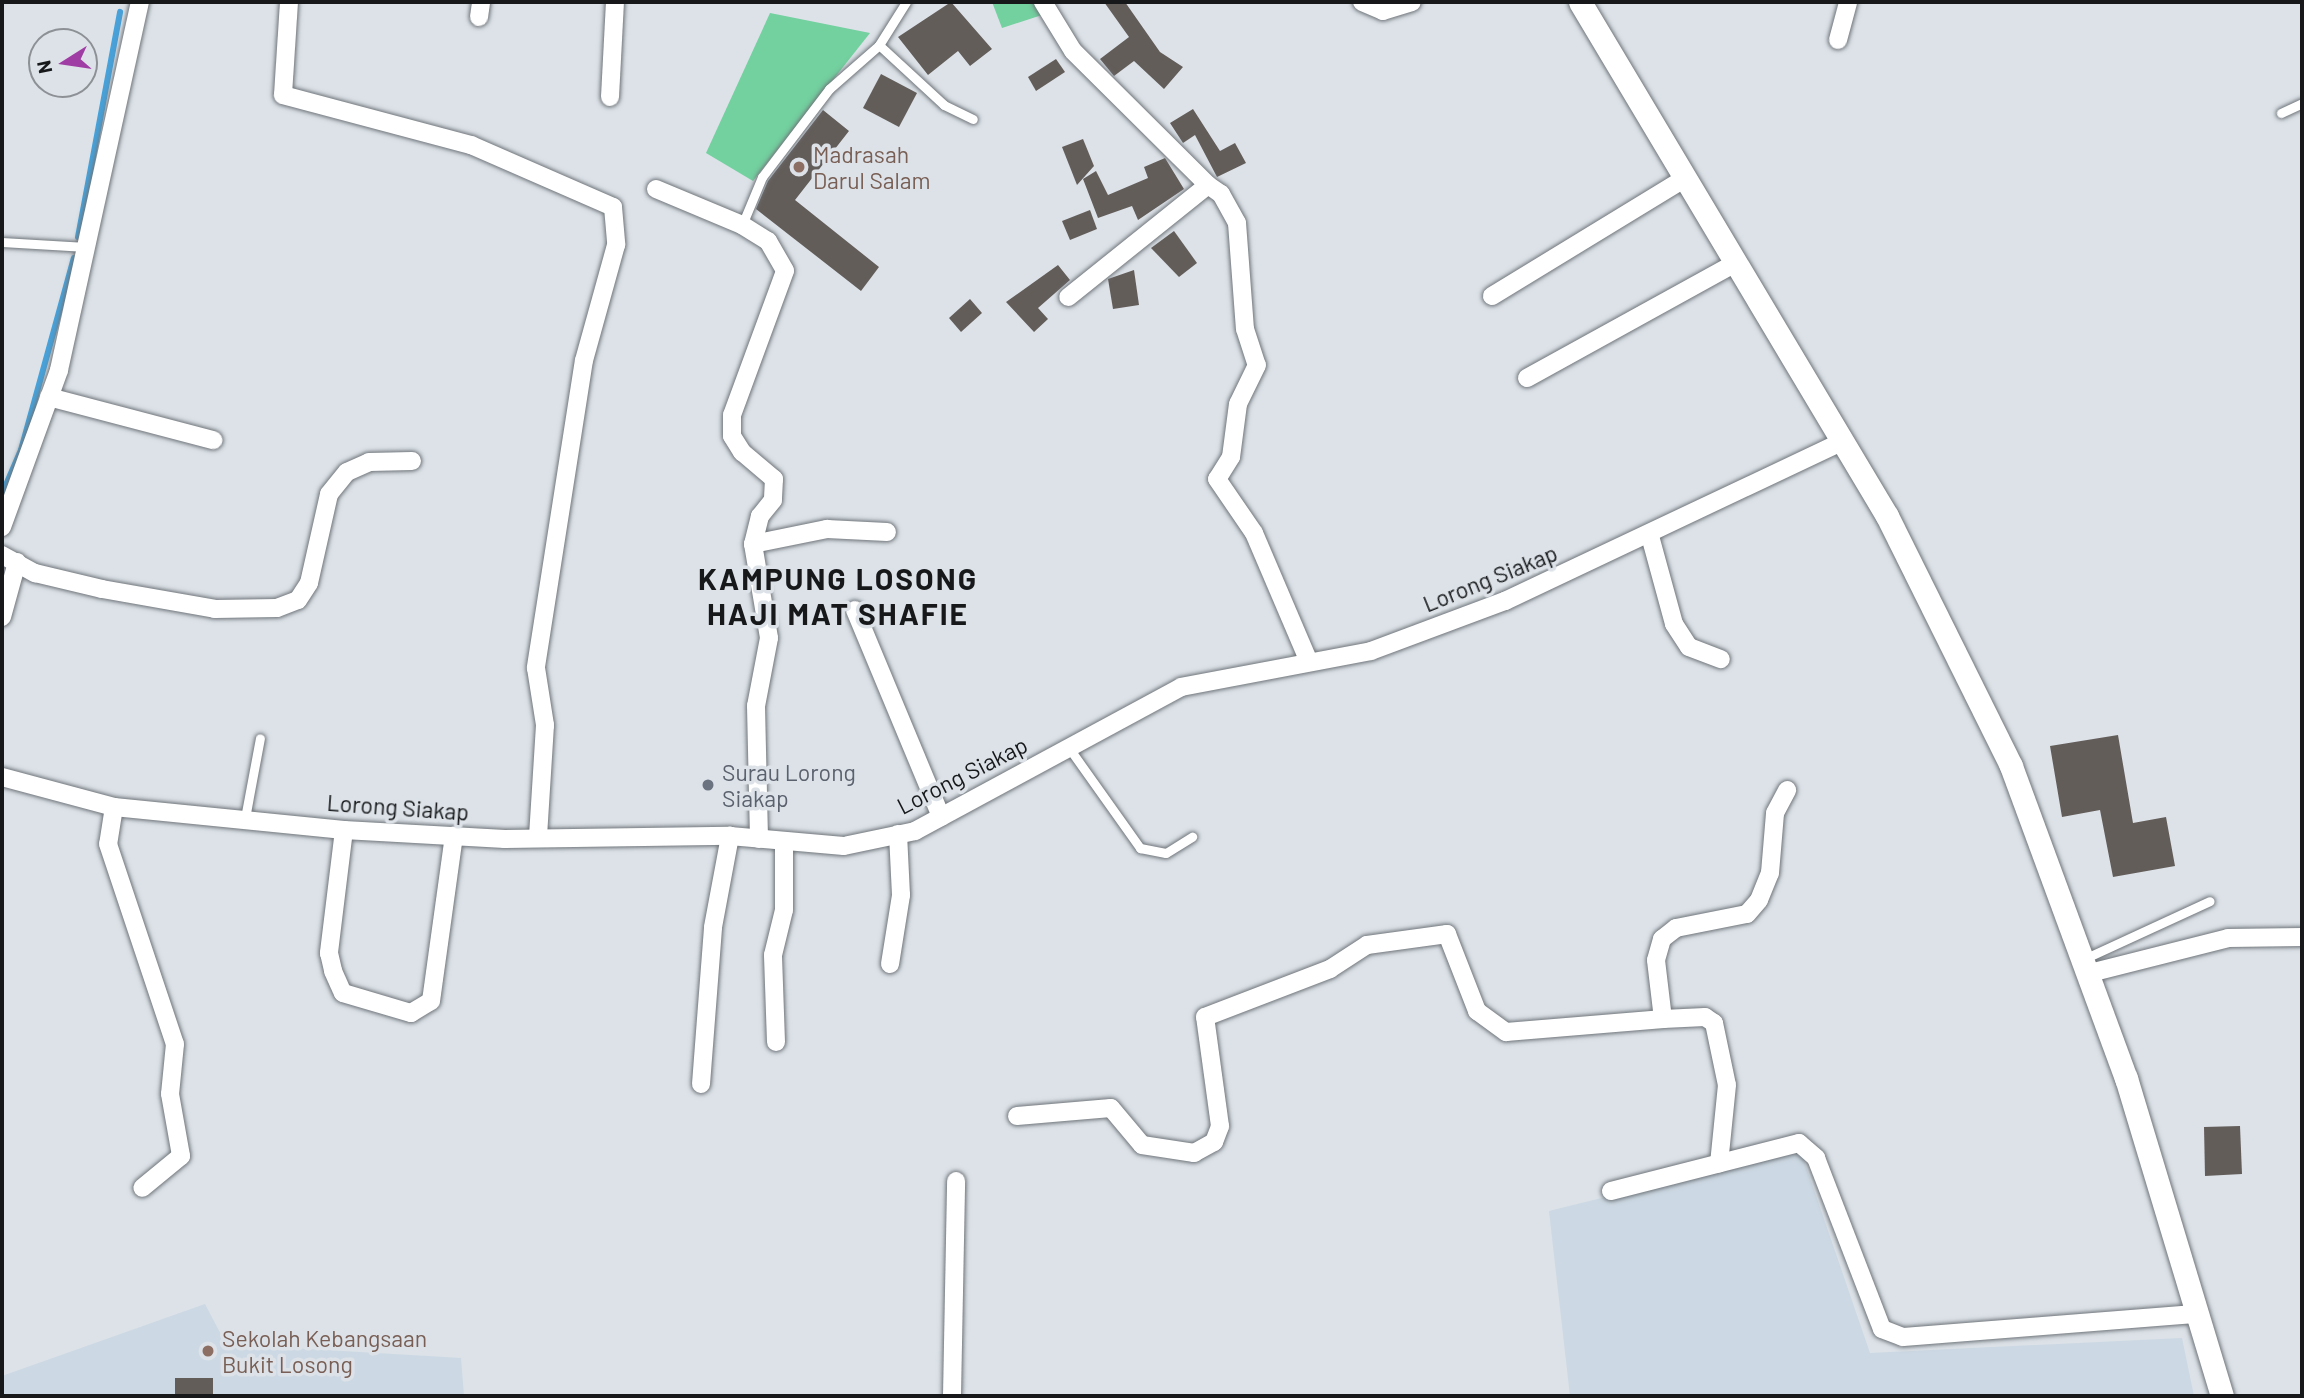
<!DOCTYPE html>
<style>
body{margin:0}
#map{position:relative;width:2304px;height:1398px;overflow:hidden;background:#dce2e8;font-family:Barlow,sans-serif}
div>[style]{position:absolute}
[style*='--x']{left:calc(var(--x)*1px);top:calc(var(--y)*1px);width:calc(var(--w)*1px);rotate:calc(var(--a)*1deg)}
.built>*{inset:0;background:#ccd8e3}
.green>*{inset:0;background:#73d09f}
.stream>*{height:6px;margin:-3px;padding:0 3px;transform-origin:3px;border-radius:3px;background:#48a1d8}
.building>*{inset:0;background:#635d5a}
.roads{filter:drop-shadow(0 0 2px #6f757a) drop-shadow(0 0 2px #6f757a)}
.service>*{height:9px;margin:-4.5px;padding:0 4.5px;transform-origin:4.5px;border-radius:4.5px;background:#fff}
.minor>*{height:18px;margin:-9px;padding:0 9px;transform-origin:9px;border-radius:9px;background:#fff}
.tertiary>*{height:23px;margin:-11.5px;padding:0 11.5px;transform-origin:11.5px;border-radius:11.5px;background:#fff}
.dots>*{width:19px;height:19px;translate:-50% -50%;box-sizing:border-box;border:4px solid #dce2e8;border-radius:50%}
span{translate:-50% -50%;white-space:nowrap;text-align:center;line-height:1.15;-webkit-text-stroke:7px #dce2e8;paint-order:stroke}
.education-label{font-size:23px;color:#785e54}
.left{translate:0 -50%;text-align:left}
.street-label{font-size:23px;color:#16181a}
.worship-label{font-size:23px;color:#5b616d}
.district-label{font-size:30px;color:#16181a;font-weight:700;letter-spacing:2px}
.frame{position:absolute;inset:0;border:4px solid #16181a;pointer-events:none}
.north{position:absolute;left:28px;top:28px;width:70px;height:70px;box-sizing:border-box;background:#dce2e8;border:2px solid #8d9196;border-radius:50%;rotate:258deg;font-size:19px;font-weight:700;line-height:28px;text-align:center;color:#16181a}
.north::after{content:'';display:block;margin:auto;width:24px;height:32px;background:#a03da4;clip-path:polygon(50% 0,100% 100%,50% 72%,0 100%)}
</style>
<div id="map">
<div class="built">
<div style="clip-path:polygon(1800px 1149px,1870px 1353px,2182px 1338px,2194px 1396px,1570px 1396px,1549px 1211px)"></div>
<div style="clip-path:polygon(205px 1304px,226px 1344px,461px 1358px,464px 1396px,2px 1396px,2px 1376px)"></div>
</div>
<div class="green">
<div style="clip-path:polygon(992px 2px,1037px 2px,1042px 15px,1002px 28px)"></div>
<div style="clip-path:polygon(770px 13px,870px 33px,753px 181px,706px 153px)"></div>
</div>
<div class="stream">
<div style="--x:78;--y:237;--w:229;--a:-79.4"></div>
<div style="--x:2;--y:494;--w:48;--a:-66.6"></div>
<div style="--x:21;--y:450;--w:199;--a:-74.6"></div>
</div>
<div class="building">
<div style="clip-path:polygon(951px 2px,992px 49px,970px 66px,958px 51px,928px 75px,898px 37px)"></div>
<div style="clip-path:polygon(1104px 2px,1125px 2px,1160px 52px,1183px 67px,1164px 89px,1134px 61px,1114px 76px,1100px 59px,1129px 37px)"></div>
<div style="clip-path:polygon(1056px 59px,1065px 72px,1036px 91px,1028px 77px)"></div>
<div style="clip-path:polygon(881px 74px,917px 93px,899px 127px,863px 108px)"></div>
<div style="clip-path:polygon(1193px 109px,1220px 151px,1235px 143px,1246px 163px,1217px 177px,1195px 135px,1183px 143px,1170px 123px)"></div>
<div style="clip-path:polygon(823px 110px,849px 131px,795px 200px,879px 267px,861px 291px,756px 209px,768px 181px)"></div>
<div style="clip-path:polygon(1083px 139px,1094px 166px,1077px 185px,1062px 147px)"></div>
<div style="clip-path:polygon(1165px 158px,1184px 189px,1138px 220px,1132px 206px,1098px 218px,1083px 179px,1096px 171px,1108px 195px,1148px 178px,1144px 167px)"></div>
<div style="clip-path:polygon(1090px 210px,1097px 229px,1070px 240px,1062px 221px)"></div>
<div style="clip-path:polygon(1174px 231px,1197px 263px,1179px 277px,1151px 248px)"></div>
<div style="clip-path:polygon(1058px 265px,1070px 280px,1038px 308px,1048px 319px,1034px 332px,1006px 302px)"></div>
<div style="clip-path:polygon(1134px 270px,1139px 305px,1113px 309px,1108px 279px)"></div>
<div style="clip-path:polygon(970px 299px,982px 313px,961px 332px,949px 318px)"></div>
<div style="clip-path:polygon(2118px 735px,2133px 823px,2166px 817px,2175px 866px,2113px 877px,2100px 810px,2062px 817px,2050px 746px)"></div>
<div style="clip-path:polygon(2240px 1126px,2242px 1174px,2205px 1176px,2204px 1127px)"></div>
<div style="clip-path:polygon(175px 1378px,213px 1378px,213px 1396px,175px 1396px)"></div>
</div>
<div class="roads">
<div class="service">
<div style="--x:879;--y:45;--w:88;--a:42.7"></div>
<div style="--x:944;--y:105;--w:32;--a:26"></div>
<div style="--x:2281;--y:113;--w:23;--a:-25"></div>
<div style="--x:742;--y:225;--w:52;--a:-67.4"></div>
<div style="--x:762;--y:177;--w:111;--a:-52.7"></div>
<div style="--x:829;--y:89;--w:67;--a:-41.3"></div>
<div style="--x:879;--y:45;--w:51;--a:-57.9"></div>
<div style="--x:2;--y:242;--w:84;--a:3.4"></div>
<div style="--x:1069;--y:748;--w:123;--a:54.6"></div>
<div style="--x:1140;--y:848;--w:26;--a:11"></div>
<div style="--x:1166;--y:853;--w:31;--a:-32"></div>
<div style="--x:245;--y:818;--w:81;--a:-79.4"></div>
<div style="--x:2086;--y:958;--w:136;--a:-24.7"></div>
</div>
<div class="minor">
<div style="--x:289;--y:2;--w:93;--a:93.7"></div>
<div style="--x:283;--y:95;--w:195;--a:14.9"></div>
<div style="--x:471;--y:145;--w:155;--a:23.6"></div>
<div style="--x:613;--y:207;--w:38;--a:85"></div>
<div style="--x:616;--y:245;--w:119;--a:105.5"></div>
<div style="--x:584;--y:360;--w:312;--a:98.9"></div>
<div style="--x:536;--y:668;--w:58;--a:81"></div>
<div style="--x:545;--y:725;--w:111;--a:93.6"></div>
<div style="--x:1043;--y:2;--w:57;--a:58.5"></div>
<div style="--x:1073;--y:51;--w:190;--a:44.8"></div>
<div style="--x:1208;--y:185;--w:179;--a:141.3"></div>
<div style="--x:1362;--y:2;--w:23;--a:23"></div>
<div style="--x:1383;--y:11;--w:30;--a:-17"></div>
<div style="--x:479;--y:17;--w:15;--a:-82"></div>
<div style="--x:1838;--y:40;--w:39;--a:-75"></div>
<div style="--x:610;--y:97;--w:95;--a:-87"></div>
<div style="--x:1208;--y:185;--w:16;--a:35"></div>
<div style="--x:1221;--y:194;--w:33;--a:61"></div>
<div style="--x:1237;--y:223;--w:106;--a:85.7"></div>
<div style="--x:1245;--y:329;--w:38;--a:72"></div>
<div style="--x:1257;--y:365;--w:43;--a:116"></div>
<div style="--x:1238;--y:404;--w:53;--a:97.5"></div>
<div style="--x:1231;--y:457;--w:26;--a:122"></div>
<div style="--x:1217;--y:479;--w:65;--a:55.6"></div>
<div style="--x:1254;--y:533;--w:140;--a:66.9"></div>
<div style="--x:656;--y:189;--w:93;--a:22.7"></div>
<div style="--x:742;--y:225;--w:31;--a:32"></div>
<div style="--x:768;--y:241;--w:34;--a:60"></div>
<div style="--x:785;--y:271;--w:153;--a:110.2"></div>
<div style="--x:732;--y:415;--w:21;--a:90"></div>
<div style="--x:732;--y:436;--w:19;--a:58"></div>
<div style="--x:742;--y:452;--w:42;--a:40.2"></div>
<div style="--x:774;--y:479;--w:21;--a:93"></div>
<div style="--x:773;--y:500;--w:21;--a:129"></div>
<div style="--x:760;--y:516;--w:29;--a:104"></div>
<div style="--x:753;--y:544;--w:95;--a:80.3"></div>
<div style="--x:769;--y:638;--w:69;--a:100.8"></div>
<div style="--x:756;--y:706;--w:133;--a:88.7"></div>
<div style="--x:1492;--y:296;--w:228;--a:-31.4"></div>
<div style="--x:1527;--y:378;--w:240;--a:-28.9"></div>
<div style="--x:49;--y:397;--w:170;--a:14.7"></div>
<div style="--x:2;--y:527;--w:167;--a:-70"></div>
<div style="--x:59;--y:370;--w:377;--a:-77.6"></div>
<div style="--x:1650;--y:536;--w:91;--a:74.7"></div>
<div style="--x:1674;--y:624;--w:27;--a:57"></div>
<div style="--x:1689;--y:647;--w:34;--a:21"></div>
<div style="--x:753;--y:544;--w:76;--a:-11.5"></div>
<div style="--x:827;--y:529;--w:60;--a:2.9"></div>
<div style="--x:2;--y:555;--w:38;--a:29"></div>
<div style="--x:35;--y:573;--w:69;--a:13.4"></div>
<div style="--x:102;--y:589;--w:115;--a:10"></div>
<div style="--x:215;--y:609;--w:62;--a:-0.9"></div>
<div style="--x:277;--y:608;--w:22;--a:-21"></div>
<div style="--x:298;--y:600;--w:20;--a:-57"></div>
<div style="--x:309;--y:583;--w:91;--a:-77.3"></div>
<div style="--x:329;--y:494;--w:28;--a:-51"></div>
<div style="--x:347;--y:472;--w:24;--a:-24"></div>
<div style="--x:369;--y:462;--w:43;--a:-1.3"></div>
<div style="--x:855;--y:610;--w:224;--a:67.4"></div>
<div style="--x:2;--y:617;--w:57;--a:-74.7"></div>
<div style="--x:2;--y:777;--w:116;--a:15"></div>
<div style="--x:114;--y:807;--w:231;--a:5.7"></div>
<div style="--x:344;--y:830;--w:161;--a:3.2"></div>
<div style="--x:505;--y:839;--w:225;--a:-0.8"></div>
<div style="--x:730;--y:836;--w:114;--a:5"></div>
<div style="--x:844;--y:846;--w:73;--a:-11.9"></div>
<div style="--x:915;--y:831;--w:302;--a:-28.4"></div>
<div style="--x:1181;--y:687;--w:193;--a:-10.7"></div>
<div style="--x:1371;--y:651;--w:143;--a:-20.5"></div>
<div style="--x:1505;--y:601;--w:374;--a:-25.3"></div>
<div style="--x:114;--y:807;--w:37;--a:99"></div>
<div style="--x:108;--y:844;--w:211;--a:71.5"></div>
<div style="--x:175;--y:1044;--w:50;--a:95.7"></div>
<div style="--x:170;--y:1094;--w:63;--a:79.9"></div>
<div style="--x:181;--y:1156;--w:50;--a:140.6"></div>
<div style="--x:344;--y:830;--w:124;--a:97"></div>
<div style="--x:329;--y:953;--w:18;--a:77"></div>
<div style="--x:333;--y:971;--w:24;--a:66"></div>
<div style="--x:343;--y:993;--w:71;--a:16.4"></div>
<div style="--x:411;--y:1013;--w:23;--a:-31"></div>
<div style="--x:431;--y:1001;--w:167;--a:-82.1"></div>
<div style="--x:890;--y:964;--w:70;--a:-80.9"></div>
<div style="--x:901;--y:895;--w:61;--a:-92.8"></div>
<div style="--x:2090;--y:973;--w:142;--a:-14.2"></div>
<div style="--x:2228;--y:938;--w:74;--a:-0.8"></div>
<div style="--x:1663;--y:1019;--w:59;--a:-96.8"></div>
<div style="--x:1656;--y:960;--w:22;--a:-74"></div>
<div style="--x:1662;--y:939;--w:18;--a:-38"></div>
<div style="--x:1676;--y:928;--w:72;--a:-11.2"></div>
<div style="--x:1747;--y:914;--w:18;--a:-49"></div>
<div style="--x:1759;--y:900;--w:29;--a:-68"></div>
<div style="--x:1770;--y:873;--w:60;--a:-85.2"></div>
<div style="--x:1775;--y:813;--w:26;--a:-62"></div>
<div style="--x:776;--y:1042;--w:87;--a:-92"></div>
<div style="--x:773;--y:955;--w:46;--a:-76.3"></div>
<div style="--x:784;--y:910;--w:69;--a:-90"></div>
<div style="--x:701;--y:1084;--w:157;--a:-85.6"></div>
<div style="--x:713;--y:927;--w:93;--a:-79.4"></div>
<div style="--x:1017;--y:1116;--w:94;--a:-4.9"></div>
<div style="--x:1111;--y:1108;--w:48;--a:50"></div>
<div style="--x:1142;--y:1145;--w:53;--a:8.7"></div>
<div style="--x:1194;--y:1153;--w:23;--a:-29"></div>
<div style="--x:1214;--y:1142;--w:17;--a:-69"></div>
<div style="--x:1220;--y:1126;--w:110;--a:-97.8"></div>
<div style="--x:1205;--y:1017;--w:134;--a:-21"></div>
<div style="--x:1330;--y:969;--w:44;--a:-33"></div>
<div style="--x:1367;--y:945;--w:81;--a:-7.8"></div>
<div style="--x:1447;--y:934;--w:83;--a:68.7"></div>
<div style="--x:1477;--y:1011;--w:36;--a:36"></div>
<div style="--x:1506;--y:1032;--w:158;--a:-4.7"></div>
<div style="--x:1663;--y:1019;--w:42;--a:-2.7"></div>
<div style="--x:1705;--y:1017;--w:11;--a:34"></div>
<div style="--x:1714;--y:1023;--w:63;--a:78.2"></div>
<div style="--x:1727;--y:1085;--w:79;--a:95.8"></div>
<div style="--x:1611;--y:1191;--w:194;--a:-14.3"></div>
<div style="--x:1799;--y:1143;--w:23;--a:41"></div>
<div style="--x:1816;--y:1158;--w:183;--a:68.9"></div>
<div style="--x:1882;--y:1329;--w:22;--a:21"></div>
<div style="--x:1903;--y:1337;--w:296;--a:-4.5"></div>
<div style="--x:952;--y:1396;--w:215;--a:-88.9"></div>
</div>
<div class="tertiary">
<div style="--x:1580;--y:2;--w:599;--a:59.15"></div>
<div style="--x:1887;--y:516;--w:279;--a:63.6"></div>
<div style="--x:2011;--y:766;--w:333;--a:69.8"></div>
<div style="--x:2126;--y:1078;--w:332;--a:73.2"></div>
</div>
</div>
<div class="dots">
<div style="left:799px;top:167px;background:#8d6e63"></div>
<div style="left:708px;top:785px;background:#6b7280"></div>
<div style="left:208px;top:1351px;background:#8d6e63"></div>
</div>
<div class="education-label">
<span class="left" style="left:813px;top:167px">Madrasah<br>Darul Salam</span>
<span class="left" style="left:222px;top:1351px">Sekolah Kebangsaan<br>Bukit Losong</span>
</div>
<div class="street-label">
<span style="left:1490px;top:578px;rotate:-22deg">Lorong Siakap</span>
<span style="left:962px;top:775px;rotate:-27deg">Lorong Siakap</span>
<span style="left:398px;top:807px;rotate:4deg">Lorong Siakap</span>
</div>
<div class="worship-label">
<span class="left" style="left:722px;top:785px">Surau Lorong<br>Siakap</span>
</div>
<div class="district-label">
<span style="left:838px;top:595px">KAMPUNG LOSONG<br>HAJI MAT SHAFIE</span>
</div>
<div class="frame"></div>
<div class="north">N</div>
</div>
